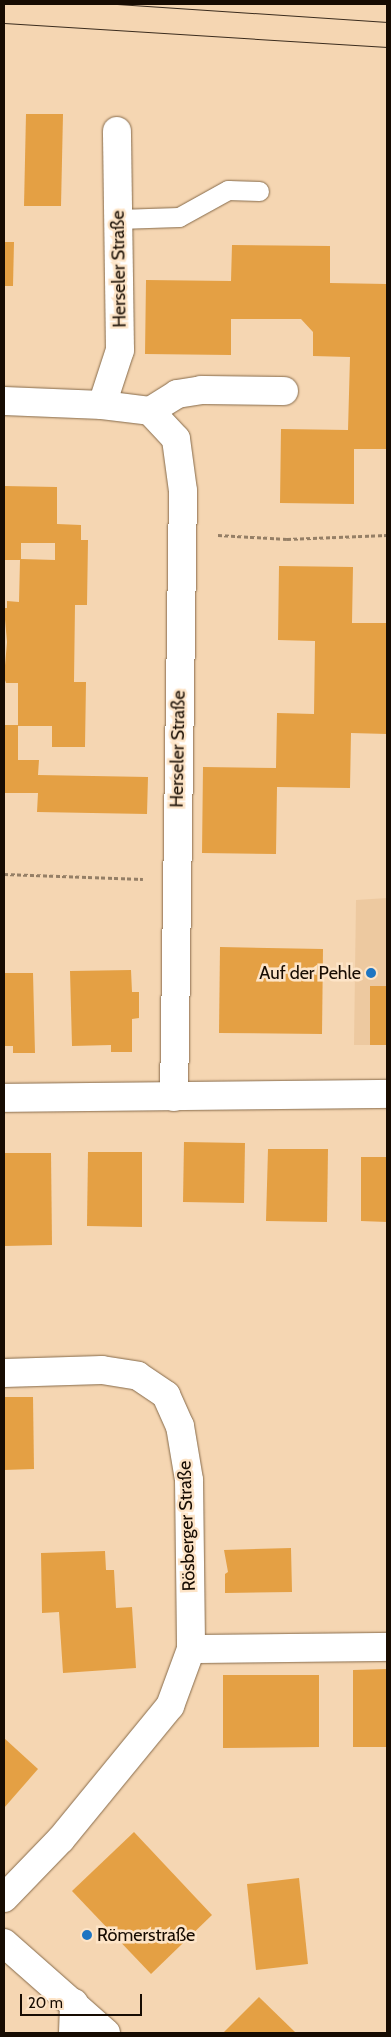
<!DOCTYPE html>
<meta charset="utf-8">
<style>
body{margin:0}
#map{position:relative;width:391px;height:2037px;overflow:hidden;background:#f5d6b2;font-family:Cabin,sans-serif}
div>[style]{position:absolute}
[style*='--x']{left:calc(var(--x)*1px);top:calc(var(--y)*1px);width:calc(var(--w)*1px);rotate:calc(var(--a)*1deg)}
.built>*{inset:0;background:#edc9a0}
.building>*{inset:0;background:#e4a044}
.path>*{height:3px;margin-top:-1.5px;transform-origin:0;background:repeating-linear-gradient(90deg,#957f66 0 4px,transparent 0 6.5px)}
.roads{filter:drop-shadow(0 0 1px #866a4a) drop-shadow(0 0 1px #866a4a)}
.lane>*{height:19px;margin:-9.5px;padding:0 9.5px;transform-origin:9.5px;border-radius:9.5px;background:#fff}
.street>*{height:28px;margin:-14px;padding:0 14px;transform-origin:14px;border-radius:14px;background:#fff}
.secondary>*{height:28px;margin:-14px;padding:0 14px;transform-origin:14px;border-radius:14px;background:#fff}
.tram>*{height:1px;margin:-0.5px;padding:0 0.5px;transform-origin:0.5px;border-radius:0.5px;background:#3b2c1e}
.dots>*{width:14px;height:14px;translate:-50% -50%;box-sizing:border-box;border:2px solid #fde4c7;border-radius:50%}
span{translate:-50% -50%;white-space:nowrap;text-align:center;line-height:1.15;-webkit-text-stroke:5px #fde4c7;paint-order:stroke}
.street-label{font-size:18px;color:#170c02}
.poi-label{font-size:18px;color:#170c02}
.right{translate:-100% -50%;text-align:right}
.left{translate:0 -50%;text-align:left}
.frame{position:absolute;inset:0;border:5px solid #170c02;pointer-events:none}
.scale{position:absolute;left:20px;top:1994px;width:122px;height:22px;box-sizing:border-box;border:2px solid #170c02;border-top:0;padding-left:6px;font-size:15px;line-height:18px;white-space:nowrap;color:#170c02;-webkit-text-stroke:4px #fde4c7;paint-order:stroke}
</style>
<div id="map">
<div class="built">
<div style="clip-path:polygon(387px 898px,387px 1045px,354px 1045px,356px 900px)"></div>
</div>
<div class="building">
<div style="clip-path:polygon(26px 114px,63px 114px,61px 206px,24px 206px)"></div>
<div style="clip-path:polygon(4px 242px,14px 242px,13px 286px,4px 286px)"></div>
<div style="clip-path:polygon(232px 245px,330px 246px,330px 283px,387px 284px,387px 449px,354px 449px,354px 504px,280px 503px,281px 429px,348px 430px,350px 357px,313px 356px,313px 332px,301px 319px,231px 319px,231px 355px,145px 354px,146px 280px,231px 281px)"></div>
<div style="clip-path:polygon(evenodd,4px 486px,57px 487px,57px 524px,81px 525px,81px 540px,88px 540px,87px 605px,75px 605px,74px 682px,86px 682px,85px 747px,52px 747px,52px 726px,18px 726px,18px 760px,39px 760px,38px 775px,148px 777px,147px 814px,37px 812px,38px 793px,4px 793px,4px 725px,18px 725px,18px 683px,6px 683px,4px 677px,7px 642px,4px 608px,7px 608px,7px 601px,19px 602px,20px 560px,4px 560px,4px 486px,21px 543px,55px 543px,55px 560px,21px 559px,21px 543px)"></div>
<div style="clip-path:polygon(279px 566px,353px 567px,352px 623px,387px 623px,387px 734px,351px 733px,350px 788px,277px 787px,276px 854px,202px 853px,203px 767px,276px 768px,277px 713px,314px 714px,315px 641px,278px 640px)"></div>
<div style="clip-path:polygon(220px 947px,323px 949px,322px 1034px,219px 1033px)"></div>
<div style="clip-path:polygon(131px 970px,132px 992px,139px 992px,139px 1018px,132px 1019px,132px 1052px,111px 1052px,111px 1045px,72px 1046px,70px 971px)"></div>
<div style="clip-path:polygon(4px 973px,33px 973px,35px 1053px,13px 1053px,13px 1046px,4px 1046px)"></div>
<div style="clip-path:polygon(370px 986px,387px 986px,387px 1045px,370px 1045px)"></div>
<div style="clip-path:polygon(184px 1142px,245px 1143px,244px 1203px,183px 1202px)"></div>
<div style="clip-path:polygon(268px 1149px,328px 1149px,327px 1222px,266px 1221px)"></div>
<div style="clip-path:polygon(88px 1152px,142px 1152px,142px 1227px,87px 1226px)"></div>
<div style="clip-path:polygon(4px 1153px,51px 1153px,52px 1245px,4px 1246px)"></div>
<div style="clip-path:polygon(361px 1157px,387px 1157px,387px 1222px,361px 1221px)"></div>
<div style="clip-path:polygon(4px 1397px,33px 1397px,34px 1469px,4px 1470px)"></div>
<div style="clip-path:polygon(291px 1548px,292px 1592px,225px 1593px,225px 1574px,228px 1572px,224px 1550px)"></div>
<div style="clip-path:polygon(105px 1551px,106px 1570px,114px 1570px,116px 1608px,132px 1607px,136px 1668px,63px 1673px,59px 1612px,42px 1613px,41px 1553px)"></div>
<div style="clip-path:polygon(387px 1669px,387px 1747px,353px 1747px,353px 1670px)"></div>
<div style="clip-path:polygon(223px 1675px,319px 1675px,319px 1747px,223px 1748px)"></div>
<div style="clip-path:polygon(4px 1738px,38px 1769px,4px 1808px)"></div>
<div style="clip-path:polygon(134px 1832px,212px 1915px,151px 1974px,72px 1891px)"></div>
<div style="clip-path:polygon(299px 1878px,308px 1964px,256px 1970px,247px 1884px)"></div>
<div style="clip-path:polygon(259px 1997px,296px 2033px,223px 2033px)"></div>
</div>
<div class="path">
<div style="--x:218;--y:535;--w:69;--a:3.3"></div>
<div style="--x:287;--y:539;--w:100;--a:-2.3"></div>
<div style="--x:4;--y:874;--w:139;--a:2.1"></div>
</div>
<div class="roads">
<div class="lane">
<div style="--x:118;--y:219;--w:61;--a:-1.9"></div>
<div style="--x:179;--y:217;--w:56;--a:-28.9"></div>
<div style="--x:228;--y:190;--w:31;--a:2"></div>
</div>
<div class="street">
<div style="--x:4;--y:401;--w:98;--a:2.3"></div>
<div style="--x:102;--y:405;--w:48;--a:7.1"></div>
<div style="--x:150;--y:411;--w:38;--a:47"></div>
<div style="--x:176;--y:439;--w:52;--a:82.3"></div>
<div style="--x:183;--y:491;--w:606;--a:90.85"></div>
<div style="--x:102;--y:405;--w:58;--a:-71.9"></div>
<div style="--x:120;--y:350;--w:219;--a:-90.8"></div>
<div style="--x:150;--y:411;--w:32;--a:-32"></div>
<div style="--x:177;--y:394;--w:24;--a:-9"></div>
<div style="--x:201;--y:390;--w:83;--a:0.7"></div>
<div style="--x:4;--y:1098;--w:383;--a:-0.6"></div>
<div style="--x:4;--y:1373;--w:98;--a:-1.8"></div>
<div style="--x:102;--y:1370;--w:36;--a:9"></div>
<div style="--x:138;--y:1376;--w:34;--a:34"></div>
<div style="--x:166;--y:1395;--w:34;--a:66"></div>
<div style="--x:180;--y:1426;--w:55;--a:80.5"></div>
<div style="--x:189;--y:1480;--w:169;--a:89.3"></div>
<div style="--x:191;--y:1649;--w:61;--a:110.2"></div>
<div style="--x:170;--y:1706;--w:172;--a:129.3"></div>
<div style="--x:61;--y:1839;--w:82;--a:134"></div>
<div style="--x:191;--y:1649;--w:196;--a:-0.6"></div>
<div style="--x:4;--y:1943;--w:136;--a:41.4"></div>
</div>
<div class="secondary">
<div style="--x:73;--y:2033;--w:30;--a:-88"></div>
</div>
</div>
<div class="tram">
<div style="--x:117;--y:4;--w:271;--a:3.8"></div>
<div style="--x:4;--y:23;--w:384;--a:3.6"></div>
</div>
<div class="dots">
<div style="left:371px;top:973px;background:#1e75c2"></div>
<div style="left:87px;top:1935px;background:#1e75c2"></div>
</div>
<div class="street-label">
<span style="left:119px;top:269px;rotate:-91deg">Herseler Straße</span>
<span style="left:178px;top:749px;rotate:-89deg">Herseler Straße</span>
<span style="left:187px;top:1526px;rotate:-92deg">Rösberger Straße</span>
</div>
<div class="poi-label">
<span class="right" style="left:361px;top:973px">Auf der Pehle</span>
<span class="left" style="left:97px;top:1935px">Römerstraße</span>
</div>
<div class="frame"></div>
<div class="scale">20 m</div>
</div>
